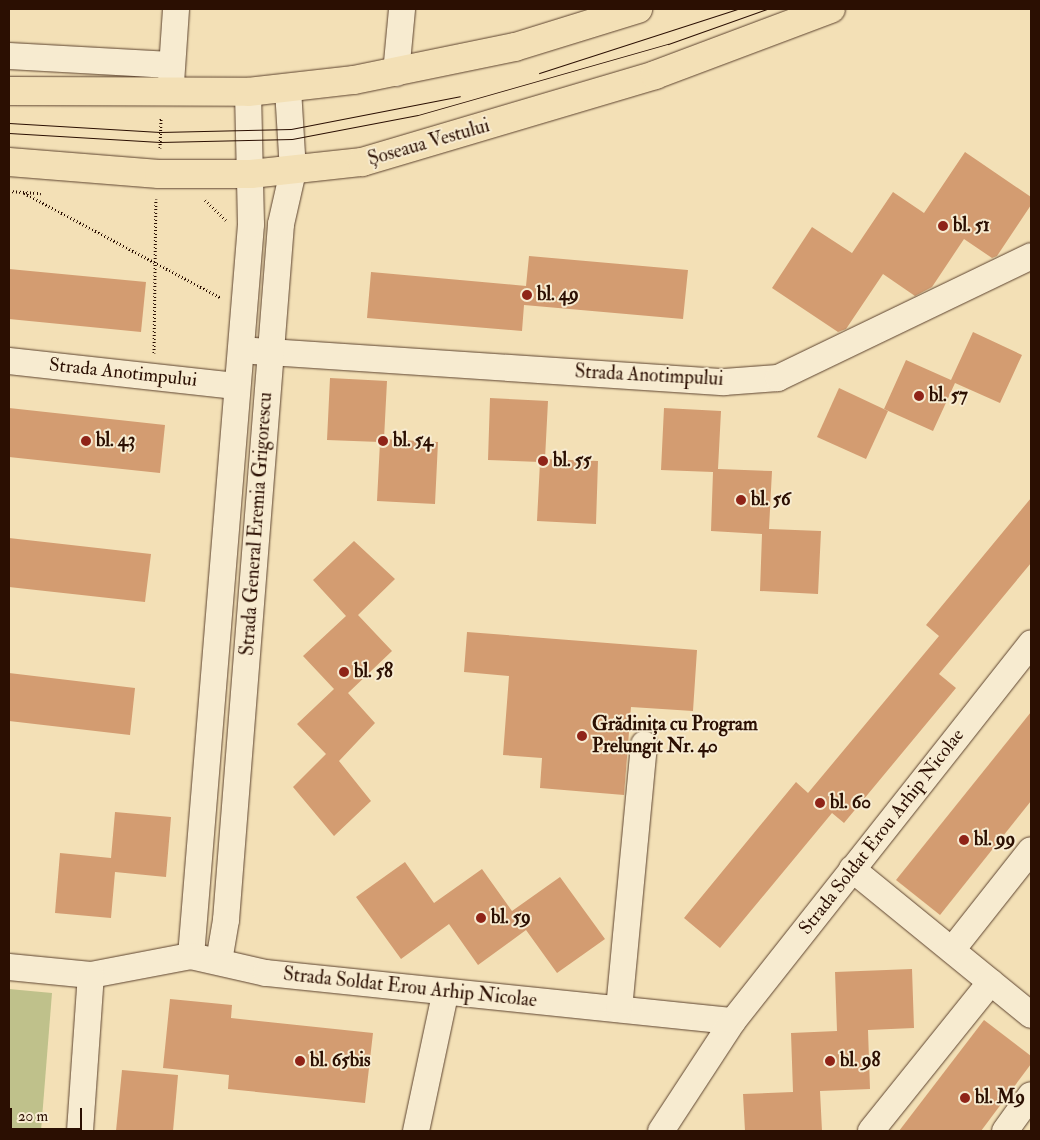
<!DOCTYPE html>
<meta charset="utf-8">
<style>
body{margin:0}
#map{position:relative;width:1040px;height:1140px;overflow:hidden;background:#f3e0b6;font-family:"IM FELL Double Pica",serif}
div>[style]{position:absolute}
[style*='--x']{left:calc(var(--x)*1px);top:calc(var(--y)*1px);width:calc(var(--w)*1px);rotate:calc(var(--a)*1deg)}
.green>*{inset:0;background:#bfc18b}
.building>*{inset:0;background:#d39c71}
.path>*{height:3px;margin-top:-1.5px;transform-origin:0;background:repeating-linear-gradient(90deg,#2b0f02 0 1px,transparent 0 3.5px)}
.roads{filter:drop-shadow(0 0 1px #5d432f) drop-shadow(0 0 1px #5d432f)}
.minor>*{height:26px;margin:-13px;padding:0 13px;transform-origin:13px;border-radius:13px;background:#f7ebd0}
.major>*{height:28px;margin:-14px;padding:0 14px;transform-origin:14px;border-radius:14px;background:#f3e0b6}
.tram>*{height:1px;margin:-0.5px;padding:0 0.5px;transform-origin:0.5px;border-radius:0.5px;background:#2b0f02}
.dots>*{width:14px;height:14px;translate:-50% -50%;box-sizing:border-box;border:2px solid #f7ebd0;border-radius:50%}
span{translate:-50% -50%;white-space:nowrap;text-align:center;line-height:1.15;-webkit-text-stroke:4px #f7ebd0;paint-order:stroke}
.street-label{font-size:19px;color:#2b0f02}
.poi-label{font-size:19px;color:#2b0f02;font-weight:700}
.left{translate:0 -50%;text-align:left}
.frame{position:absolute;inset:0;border:10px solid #2b0f02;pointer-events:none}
.scale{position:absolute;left:10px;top:1108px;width:72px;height:22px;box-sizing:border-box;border:2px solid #2b0f02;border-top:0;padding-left:6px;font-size:15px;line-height:18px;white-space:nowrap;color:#2b0f02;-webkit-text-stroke:4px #f7ebd0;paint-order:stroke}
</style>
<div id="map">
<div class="green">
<div style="clip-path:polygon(9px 989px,52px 993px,41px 1131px,9px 1131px)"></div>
</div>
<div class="building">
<div style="clip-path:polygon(965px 152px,1031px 197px,1031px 205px,997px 256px,992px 258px,964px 239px,932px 287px,915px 296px,883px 274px,846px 329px,838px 332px,772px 288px,812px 227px,852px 253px,893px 192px,924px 213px)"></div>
<div style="clip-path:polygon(529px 256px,688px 270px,683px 319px,524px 305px,522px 331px,367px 318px,371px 272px,526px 286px)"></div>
<div style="clip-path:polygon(9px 269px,146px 282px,141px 332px,9px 319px)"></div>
<div style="clip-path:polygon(973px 332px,1022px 355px,1000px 403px,955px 383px,933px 431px,884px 409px,906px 360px,951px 380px)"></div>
<div style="clip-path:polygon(330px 378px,387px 381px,384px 439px,438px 442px,435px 504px,377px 501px,380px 442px,327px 440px)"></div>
<div style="clip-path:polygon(839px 388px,888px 411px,866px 459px,817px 437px)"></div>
<div style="clip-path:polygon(490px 398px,548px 401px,545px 459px,598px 461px,596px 524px,537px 521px,540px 462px,488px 460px)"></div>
<div style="clip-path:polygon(9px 408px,165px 425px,160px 473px,9px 457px)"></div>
<div style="clip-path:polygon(664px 408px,721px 411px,718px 469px,772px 471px,769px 529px,821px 531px,818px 594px,760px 591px,762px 534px,711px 531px,713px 472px,661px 470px)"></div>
<div style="clip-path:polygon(1031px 498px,1031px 563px,939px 674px,956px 688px,844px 823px,832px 813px,720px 948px,684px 918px,796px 782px,808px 793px,939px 636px,926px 625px)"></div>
<div style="clip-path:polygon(9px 538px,151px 554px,145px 602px,9px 587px)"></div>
<div style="clip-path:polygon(354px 541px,395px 579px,358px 615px,392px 651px,348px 693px,375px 723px,339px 761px,371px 801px,334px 836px,293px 787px,326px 754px,297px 724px,334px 689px,303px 656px,346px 616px,313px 580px)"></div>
<div style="clip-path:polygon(467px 632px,697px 650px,693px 711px,631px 707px,624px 795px,540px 788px,542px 758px,503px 755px,509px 676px,464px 672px)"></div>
<div style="clip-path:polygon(9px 673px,135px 688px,130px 735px,9px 721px)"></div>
<div style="clip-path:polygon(1031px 712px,1031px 801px,940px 915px,896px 880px)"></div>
<div style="clip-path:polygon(115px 812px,171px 817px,166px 877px,115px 872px,111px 918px,55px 913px,60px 853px,111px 858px)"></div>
<div style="clip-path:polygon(405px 862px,434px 903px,482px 869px,512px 911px,560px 877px,605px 939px,557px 973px,526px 930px,478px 965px,449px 924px,401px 959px,356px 897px)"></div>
<div style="clip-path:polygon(912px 969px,914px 1028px,868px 1030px,870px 1089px,820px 1091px,822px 1131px,745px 1131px,743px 1094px,793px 1092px,791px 1033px,837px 1031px,835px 972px)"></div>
<div style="clip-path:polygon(170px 999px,232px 1005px,231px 1018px,373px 1033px,365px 1103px,228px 1089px,229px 1075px,163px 1068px)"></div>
<div style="clip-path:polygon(984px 1020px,1031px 1056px,1031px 1064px,981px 1131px,899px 1131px)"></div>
<div style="clip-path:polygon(122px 1070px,178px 1075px,173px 1131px,116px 1131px)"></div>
</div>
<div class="path">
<div style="--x:160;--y:148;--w:31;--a:-88"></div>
<div style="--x:9;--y:191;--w:32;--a:4"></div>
<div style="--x:24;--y:193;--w:222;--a:28"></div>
<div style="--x:205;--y:200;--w:29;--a:44"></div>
<div style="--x:154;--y:353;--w:154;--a:-89.3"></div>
</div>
<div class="roads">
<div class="minor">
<div style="--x:9;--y:56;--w:162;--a:3.2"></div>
<div style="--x:396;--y:73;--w:64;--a:-84.6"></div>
<div style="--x:171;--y:83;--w:74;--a:-86.1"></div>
<div style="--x:254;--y:351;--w:471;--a:3.8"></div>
<div style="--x:724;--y:382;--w:54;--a:-4.2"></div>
<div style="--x:778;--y:378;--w:281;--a:-25.7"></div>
<div style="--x:9;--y:361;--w:228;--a:6.3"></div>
<div style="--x:852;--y:869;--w:231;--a:39.2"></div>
<div style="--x:952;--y:950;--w:127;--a:-51.7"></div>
<div style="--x:191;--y:956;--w:734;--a:-85.31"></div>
<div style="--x:251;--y:224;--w:132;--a:-91.3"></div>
<div style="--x:219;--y:961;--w:42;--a:-80.3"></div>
<div style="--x:226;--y:920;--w:698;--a:-85.48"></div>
<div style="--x:281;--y:224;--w:54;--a:-77.2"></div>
<div style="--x:293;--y:171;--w:82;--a:-93.5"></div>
<div style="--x:9;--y:967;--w:82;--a:5.6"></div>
<div style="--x:91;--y:975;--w:102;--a:-10.8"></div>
<div style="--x:191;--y:956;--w:77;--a:12.8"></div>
<div style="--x:266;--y:973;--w:469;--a:5.9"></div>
<div style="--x:619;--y:1009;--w:266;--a:-84.6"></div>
<div style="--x:80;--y:1131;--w:156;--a:-86"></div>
<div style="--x:416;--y:1131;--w:140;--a:-78"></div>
<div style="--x:661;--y:1131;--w:131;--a:-56.8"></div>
<div style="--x:733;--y:1021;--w:481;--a:-51.7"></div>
<div style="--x:871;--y:1131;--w:191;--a:-51.2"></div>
<div style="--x:1005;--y:1131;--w:44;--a:-54.2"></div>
</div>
<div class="major">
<div style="--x:9;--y:91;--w:239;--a:0.2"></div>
<div style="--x:248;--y:92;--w:107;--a:-6.5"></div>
<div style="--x:354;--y:80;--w:164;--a:-11.6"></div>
<div style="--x:515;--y:47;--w:129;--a:-17.2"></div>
<div style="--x:9;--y:162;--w:150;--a:4.6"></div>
<div style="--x:159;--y:174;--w:92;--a:0"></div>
<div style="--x:251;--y:174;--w:112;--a:-6.2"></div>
<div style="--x:362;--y:162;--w:306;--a:-16.5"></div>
<div style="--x:655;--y:75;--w:188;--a:-20.6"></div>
</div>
</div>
<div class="tram">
<div style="--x:539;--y:73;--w:208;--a:-17.9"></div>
<div style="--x:9;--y:123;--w:151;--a:3.4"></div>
<div style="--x:160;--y:132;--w:131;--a:-1.3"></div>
<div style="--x:291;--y:129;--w:172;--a:-11"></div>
<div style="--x:9;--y:133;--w:151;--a:3.4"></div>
<div style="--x:160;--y:142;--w:132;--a:-1.3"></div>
<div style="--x:292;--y:139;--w:128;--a:-10.8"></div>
<div style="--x:418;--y:115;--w:260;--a:-15.9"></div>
<div style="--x:668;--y:44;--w:105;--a:-19.5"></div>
</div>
<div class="dots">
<div style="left:943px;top:226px;background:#8f2418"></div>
<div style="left:527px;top:295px;background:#8f2418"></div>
<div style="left:919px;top:396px;background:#8f2418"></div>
<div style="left:86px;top:441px;background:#8f2418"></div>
<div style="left:383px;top:441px;background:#8f2418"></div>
<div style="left:543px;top:461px;background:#8f2418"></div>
<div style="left:741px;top:500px;background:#8f2418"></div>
<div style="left:344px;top:672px;background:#8f2418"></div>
<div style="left:582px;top:736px;background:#8f2418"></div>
<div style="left:820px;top:803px;background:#8f2418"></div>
<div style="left:964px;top:840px;background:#8f2418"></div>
<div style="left:481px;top:918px;background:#8f2418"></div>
<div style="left:300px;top:1061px;background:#8f2418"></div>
<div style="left:830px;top:1061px;background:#8f2418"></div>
<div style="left:965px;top:1098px;background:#8f2418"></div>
</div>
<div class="street-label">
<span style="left:429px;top:143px;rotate:-16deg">Șoseaua Vestului</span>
<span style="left:123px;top:373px;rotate:6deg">Strada Anotimpului</span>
<span style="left:649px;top:376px;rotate:3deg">Strada Anotimpului</span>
<span style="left:257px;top:524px;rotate:-86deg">Strada General Eremia Grigorescu</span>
<span style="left:882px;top:832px;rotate:-52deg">Strada Soldat Erou Arhip Nicolae</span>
<span style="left:410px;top:988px;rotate:6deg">Strada Soldat Erou Arhip Nicolae</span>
</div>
<div class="poi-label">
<span class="left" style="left:953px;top:226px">bl. 51</span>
<span class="left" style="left:537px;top:295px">bl. 49</span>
<span class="left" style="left:929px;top:396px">bl. 57</span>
<span class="left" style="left:96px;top:441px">bl. 43</span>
<span class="left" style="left:393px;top:441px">bl. 54</span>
<span class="left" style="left:553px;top:461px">bl. 55</span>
<span class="left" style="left:751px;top:500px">bl. 56</span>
<span class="left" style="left:354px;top:672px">bl. 58</span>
<span class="left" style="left:592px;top:736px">Grădinița cu Program<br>Prelungit Nr. 40</span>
<span class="left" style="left:830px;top:803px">bl. 60</span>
<span class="left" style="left:974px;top:840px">bl. 99</span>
<span class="left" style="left:491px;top:918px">bl. 59</span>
<span class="left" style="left:310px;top:1061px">bl. 65bis</span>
<span class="left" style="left:840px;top:1061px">bl. 98</span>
<span class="left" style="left:975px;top:1098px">bl. M9</span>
</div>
<div class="frame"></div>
<div class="scale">20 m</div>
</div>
